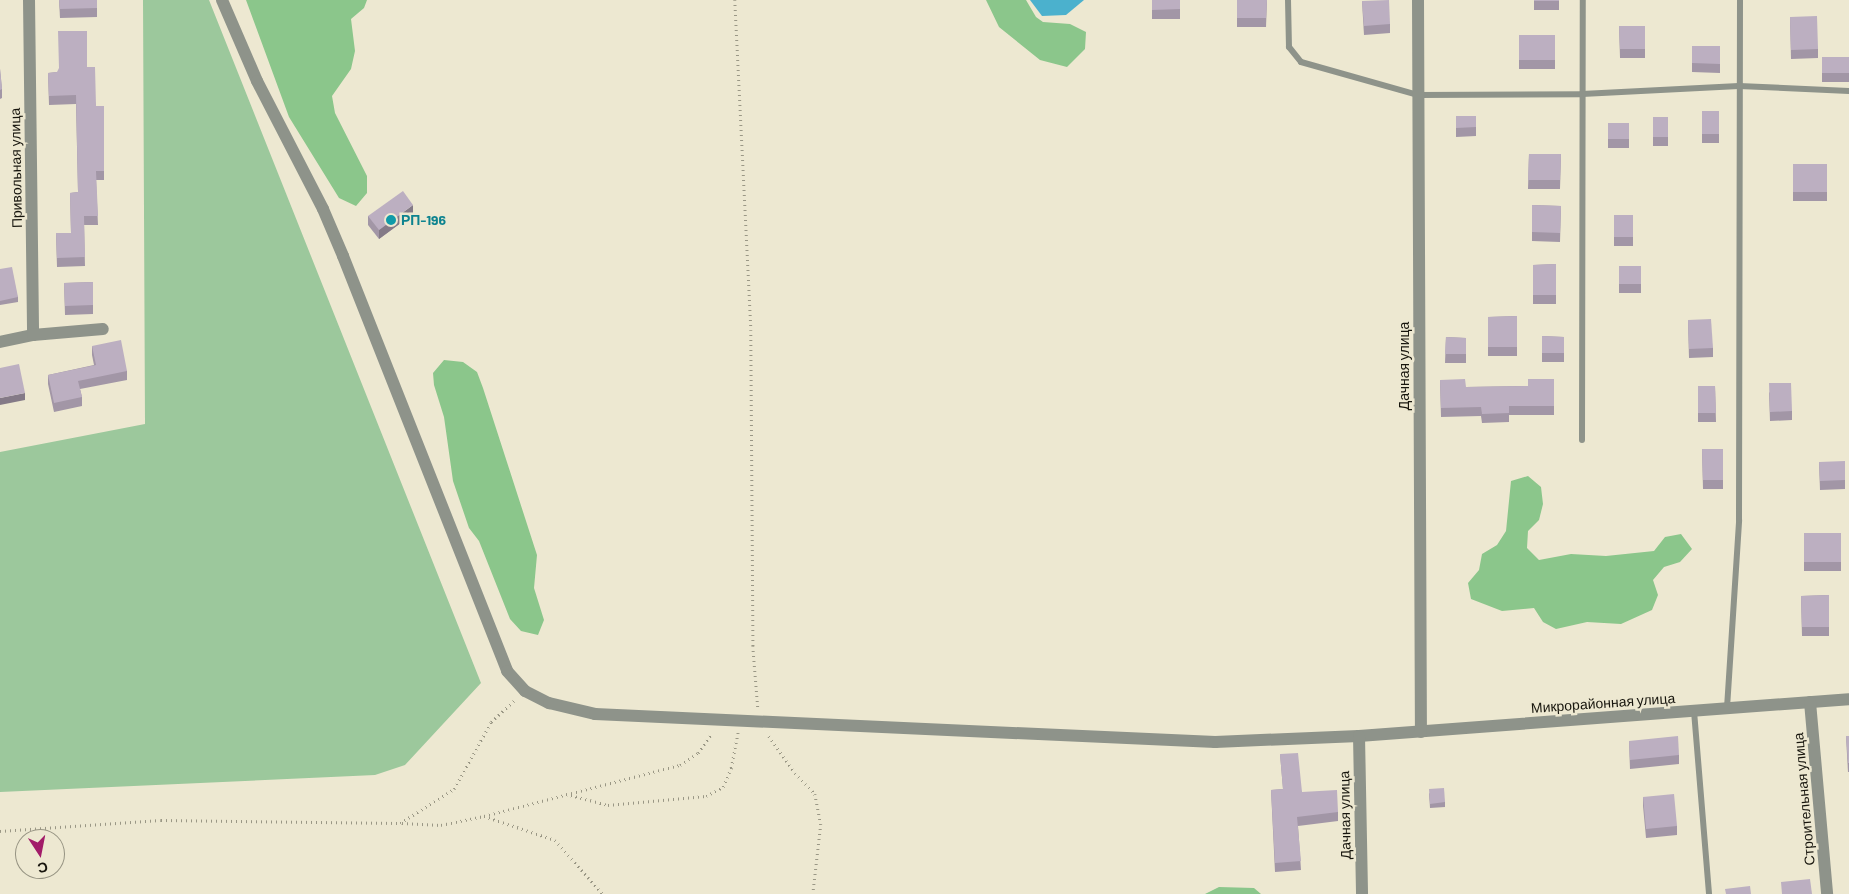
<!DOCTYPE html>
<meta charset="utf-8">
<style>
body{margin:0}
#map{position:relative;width:1849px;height:894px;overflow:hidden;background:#ede8d1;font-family:Barlow,sans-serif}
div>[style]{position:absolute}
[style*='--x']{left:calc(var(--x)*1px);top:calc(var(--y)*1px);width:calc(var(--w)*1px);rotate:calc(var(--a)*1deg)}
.green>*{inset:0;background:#9cc89c}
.forest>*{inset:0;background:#8bc68b}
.water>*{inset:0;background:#4bb1cd}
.path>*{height:2.5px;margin-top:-1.25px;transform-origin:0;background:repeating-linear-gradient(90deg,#9a9785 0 1px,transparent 0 5px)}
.lane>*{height:6px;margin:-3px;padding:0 3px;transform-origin:3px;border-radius:3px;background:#8e938a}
.street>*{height:12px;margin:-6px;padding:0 6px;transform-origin:6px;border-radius:6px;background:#8e938a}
.wall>*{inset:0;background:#a296a6}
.shaded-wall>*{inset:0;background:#847a87}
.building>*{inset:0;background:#bcafc1}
.dots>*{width:14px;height:14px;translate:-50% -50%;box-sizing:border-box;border:2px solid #ede8d1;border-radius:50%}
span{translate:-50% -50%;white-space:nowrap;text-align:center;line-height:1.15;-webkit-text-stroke:5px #ede8d1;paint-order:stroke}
.street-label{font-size:14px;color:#17150d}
.culture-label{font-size:14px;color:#0d838f;font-weight:700}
.left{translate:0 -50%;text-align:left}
.north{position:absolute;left:15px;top:829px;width:50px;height:50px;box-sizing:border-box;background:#ede8d1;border:1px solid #979483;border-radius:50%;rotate:169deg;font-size:14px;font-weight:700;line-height:20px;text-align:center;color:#17150d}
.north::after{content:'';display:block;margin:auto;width:18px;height:22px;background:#a21c69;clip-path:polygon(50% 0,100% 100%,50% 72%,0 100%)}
</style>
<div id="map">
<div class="green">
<div style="clip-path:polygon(143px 0,209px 0,481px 683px,405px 765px,375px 775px,0 792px,0 452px,145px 424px)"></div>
</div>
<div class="forest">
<div style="clip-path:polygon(246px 0,367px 0,364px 8px,351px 19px,355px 51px,351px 69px,332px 96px,335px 113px,367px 176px,367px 193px,356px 206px,339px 198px,289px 117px)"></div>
<div style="clip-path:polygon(986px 0,1026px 0,1036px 17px,1043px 22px,1070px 24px,1086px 32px,1085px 49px,1067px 67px,1040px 60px,999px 27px)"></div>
<div style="clip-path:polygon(444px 360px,463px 362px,477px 372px,483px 388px,537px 555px,534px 588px,544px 620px,538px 635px,521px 631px,510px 619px,479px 541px,469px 528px,453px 481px,444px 417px,434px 385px,433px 373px)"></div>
<div style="clip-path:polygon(1528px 476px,1541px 487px,1543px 504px,1539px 520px,1528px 531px,1527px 548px,1539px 560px,1571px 554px,1606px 556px,1654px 551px,1665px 537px,1681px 534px,1692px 549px,1680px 562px,1664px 567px,1653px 580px,1658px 595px,1652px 610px,1621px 624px,1587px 622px,1556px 629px,1543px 622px,1534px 608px,1502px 611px,1471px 599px,1468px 583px,1479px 570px,1482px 554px,1497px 545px,1506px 531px,1511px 481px)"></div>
<div style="clip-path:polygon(1219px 887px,1254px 888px,1261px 894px,1205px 894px)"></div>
</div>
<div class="water">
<div style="clip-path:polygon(1030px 0,1084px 0,1066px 15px,1042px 16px)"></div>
</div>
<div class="path">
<div style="--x:735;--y:0;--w:330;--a:87.2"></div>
<div style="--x:751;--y:330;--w:316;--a:89.6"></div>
<div style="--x:753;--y:646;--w:62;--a:85.4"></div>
<div style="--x:769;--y:736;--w:45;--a:54.9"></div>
<div style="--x:795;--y:773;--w:29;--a:46"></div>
<div style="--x:815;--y:794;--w:31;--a:79"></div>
<div style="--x:821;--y:824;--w:70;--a:96.5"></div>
<div style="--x:566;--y:794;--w:43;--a:14.7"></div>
<div style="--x:608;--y:805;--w:98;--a:-5.2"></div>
<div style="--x:706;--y:796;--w:19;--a:-28"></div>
<div style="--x:723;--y:787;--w:21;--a:-67"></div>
<div style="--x:731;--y:768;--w:36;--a:-79"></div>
<div style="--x:484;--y:816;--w:203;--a:-14.6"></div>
<div style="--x:680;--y:765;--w:22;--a:-34"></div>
<div style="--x:698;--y:753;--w:24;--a:-55"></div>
<div style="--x:402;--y:823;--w:39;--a:3"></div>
<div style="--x:441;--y:825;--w:44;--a:-11.8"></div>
<div style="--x:484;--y:816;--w:75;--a:18.7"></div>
<div style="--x:555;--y:840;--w:72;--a:48.4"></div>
<div style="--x:0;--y:831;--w:161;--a:-3.9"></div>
<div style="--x:161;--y:820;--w:239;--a:0.7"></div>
<div style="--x:400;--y:823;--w:64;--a:-32.2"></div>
<div style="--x:454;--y:789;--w:77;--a:-61.1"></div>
<div style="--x:491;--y:722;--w:33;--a:-43"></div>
</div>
<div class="lane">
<div style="--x:1288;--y:0;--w:47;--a:88.8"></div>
<div style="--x:1289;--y:47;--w:19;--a:51"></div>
<div style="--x:1301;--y:62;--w:122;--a:15.8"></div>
<div style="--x:1418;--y:95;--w:164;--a:-0.3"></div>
<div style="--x:1582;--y:94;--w:157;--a:-2.9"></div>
<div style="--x:1739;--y:86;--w:110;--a:2.6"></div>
<div style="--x:1582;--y:440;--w:440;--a:-89.9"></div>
<div style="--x:1727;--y:708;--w:188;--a:-86.3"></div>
<div style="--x:1739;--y:520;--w:520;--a:-89.89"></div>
<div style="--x:1694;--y:711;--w:184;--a:85.3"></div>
</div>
<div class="street">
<div style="--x:29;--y:0;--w:335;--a:89.3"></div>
<div style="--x:222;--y:0;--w:88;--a:66.6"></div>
<div style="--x:257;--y:81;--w:144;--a:62.7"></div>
<div style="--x:323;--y:209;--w:51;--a:66.9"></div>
<div style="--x:343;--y:256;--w:446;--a:68.4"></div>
<div style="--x:507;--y:671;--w:27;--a:48"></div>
<div style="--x:525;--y:691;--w:27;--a:27"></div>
<div style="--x:549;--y:703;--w:47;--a:13.4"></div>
<div style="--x:595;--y:714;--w:621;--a:2.59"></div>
<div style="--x:1215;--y:742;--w:144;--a:-2.4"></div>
<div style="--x:1359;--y:736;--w:491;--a:-4.3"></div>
<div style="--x:1418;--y:0;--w:732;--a:89.77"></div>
<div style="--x:0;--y:342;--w:34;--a:-12"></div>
<div style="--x:33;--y:335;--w:70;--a:-4.9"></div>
<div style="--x:1810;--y:702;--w:193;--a:84.9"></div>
<div style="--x:1359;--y:736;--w:158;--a:88.9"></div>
</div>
<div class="wall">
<div style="clip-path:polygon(59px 0,97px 0,97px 17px,60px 18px)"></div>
<div style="clip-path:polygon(1152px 0,1180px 0,1180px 19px,1152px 19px)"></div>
<div style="clip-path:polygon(1237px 0,1267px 0,1266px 27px,1237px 27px)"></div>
<div style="clip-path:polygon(1534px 0,1559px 0,1559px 10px,1534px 10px)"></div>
<div style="clip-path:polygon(1362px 1px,1390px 24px,1390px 33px,1364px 35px)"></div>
<div style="clip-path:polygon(1790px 17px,1818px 49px,1818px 58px,1791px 59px)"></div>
<div style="clip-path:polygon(1619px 26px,1645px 26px,1645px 58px,1620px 58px)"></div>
<div style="clip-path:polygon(1519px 35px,1555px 35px,1555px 69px,1519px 69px)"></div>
<div style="clip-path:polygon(1692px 46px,1720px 46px,1720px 73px,1692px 72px)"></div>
<div style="clip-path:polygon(1822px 57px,1849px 57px,1849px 82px,1822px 82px)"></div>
<div style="clip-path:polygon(87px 67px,96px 106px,104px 106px,104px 180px,96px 180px,98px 225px,84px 225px,85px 266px,57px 267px,56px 233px,71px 233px,70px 193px,78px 192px,76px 104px,49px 105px,48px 73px,57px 72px)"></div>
<div style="clip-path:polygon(0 69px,2px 89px,2px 98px,0 99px)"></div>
<div style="clip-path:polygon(1702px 111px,1719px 111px,1719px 143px,1702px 143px)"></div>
<div style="clip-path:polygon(1456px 116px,1476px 116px,1476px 136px,1456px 137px)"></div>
<div style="clip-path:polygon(1653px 117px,1668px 117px,1668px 146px,1653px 146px)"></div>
<div style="clip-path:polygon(1608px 123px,1629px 123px,1629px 148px,1608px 148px)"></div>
<div style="clip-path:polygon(1529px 154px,1561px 154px,1560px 189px,1528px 189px)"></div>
<div style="clip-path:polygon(1793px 164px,1827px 164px,1827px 201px,1793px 201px)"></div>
<div style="clip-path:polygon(1532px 205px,1561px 206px,1560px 242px,1532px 241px)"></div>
<div style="clip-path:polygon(413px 214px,379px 239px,368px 225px,368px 216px)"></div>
<div style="clip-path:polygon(1614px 215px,1633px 215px,1633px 246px,1614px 246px)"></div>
<div style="clip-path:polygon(1556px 264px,1556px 304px,1533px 304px,1533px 265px)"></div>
<div style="clip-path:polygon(1619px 266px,1641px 266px,1641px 293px,1619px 293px)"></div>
<div style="clip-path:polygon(0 269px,18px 297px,18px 302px,0 305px)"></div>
<div style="clip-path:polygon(93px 282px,93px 314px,65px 315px,64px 283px)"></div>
<div style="clip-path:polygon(1517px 316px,1517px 356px,1488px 356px,1488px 317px)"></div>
<div style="clip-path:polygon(1688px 320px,1713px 348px,1713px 357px,1689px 358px)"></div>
<div style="clip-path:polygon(1542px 336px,1564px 337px,1564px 362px,1542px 362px)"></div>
<div style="clip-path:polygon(1446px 337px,1466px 338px,1466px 363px,1445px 363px)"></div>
<div style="clip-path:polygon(92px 346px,127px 371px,127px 380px,80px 389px,82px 397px,82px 406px,54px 412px,48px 384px,48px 375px,94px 365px,92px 355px)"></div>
<div style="clip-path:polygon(1554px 379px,1554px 415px,1509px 415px,1509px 422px,1482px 423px,1481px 416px,1441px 417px,1440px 380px,1466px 387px,1528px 386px)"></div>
<div style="clip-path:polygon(1698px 386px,1715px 386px,1716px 422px,1698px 422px)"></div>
<div style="clip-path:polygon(1769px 392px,1792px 411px,1792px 420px,1770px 421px)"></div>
<div style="clip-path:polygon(1702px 449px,1723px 449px,1723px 489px,1703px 489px)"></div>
<div style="clip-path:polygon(1819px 462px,1845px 480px,1845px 489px,1820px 490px)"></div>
<div style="clip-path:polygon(1804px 533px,1841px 533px,1841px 571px,1804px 571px)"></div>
<div style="clip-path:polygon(1829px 595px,1829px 636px,1802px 636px,1801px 596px)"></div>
<div style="clip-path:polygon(1846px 736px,1849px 736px,1849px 772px,1848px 772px)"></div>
<div style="clip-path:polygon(1629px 741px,1679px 755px,1679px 764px,1630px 769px)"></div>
<div style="clip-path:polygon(1280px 754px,1302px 792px,1338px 812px,1338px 821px,1298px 826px,1301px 870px,1275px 872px,1271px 790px,1283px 789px)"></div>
<div style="clip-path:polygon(1429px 793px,1445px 802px,1445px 807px,1430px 808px)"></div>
<div style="clip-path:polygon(1643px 797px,1677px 826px,1677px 835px,1646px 838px,1643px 806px)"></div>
</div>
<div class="shaded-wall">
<div style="clip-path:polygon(413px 205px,413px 214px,379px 239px,379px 230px)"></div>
<div style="clip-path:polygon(25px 393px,25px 400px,0 405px,0 398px)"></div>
</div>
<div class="building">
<div style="clip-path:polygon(59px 0,97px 0,97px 8px,60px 9px)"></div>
<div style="clip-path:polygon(1152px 0,1180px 0,1180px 9px,1152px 10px)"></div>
<div style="clip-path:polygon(1237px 0,1267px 0,1266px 18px,1237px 18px)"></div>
<div style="clip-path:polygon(1389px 0,1390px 24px,1364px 26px,1362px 1px)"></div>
<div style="clip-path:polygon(1534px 0,1559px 0,1559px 1px,1534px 1px)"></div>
<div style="clip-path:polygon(1817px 16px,1818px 49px,1791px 50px,1790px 17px)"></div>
<div style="clip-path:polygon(1619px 26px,1645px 26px,1645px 49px,1620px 49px)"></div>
<div style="clip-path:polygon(58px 31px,87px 31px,87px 67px,95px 67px,96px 106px,104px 106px,104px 171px,96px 171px,98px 216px,84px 216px,85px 257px,57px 258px,56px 233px,71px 233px,70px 193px,78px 192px,76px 95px,49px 96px,48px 73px,57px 72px,59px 68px)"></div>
<div style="clip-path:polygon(1519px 35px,1555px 35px,1555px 60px,1519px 60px)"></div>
<div style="clip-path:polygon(1692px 46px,1720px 46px,1720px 64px,1692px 63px)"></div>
<div style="clip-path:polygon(1822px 57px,1849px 57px,1849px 73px,1822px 73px)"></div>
<div style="clip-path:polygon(0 69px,2px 89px,0 90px)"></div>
<div style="clip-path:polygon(1702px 111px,1719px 111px,1719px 134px,1702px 134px)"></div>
<div style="clip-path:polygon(1456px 116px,1476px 116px,1476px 127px,1456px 128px)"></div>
<div style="clip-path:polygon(1653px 117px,1668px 117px,1668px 137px,1653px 137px)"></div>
<div style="clip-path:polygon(1608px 123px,1629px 123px,1629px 139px,1608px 139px)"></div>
<div style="clip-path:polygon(1529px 154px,1561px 154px,1560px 180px,1528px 180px)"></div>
<div style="clip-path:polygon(1793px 164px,1827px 164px,1827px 192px,1793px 192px)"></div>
<div style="clip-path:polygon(403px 191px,413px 205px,379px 230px,368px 216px)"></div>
<div style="clip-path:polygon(1532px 205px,1561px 206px,1560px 233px,1532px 232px)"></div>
<div style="clip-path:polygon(1614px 215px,1633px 215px,1633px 237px,1614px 237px)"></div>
<div style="clip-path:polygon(1556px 264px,1556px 295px,1533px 295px,1533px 265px)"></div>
<div style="clip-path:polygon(1619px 266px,1641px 266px,1641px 284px,1619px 284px)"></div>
<div style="clip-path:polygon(12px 267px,18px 297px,0 301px,0 269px)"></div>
<div style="clip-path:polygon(93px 282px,93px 305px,65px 306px,64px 283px)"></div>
<div style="clip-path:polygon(1517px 316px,1517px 347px,1488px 347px,1488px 317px)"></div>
<div style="clip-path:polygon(1711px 319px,1713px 348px,1689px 349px,1688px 320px)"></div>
<div style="clip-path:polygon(1542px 336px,1564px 337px,1564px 353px,1542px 353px)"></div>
<div style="clip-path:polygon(1446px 337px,1466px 338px,1466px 354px,1445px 354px)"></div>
<div style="clip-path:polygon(121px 340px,127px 371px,78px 381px,82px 397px,54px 403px,48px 375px,96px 365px,92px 346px)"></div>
<div style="clip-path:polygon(19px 364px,25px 393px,0 398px,0 368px)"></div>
<div style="clip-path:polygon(1465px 379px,1466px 387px,1528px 386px,1528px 379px,1554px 379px,1554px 406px,1509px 406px,1509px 413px,1482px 414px,1481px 407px,1441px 408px,1440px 380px)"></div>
<div style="clip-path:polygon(1769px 383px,1791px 383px,1792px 411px,1770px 412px)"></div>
<div style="clip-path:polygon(1698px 386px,1715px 386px,1716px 413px,1698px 413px)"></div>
<div style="clip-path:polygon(1702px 449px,1723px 449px,1723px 480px,1703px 480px)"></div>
<div style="clip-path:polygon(1845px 461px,1845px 480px,1820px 481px,1819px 462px)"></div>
<div style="clip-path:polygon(1804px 533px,1841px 533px,1841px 562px,1804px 562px)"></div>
<div style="clip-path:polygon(1829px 595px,1829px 627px,1802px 627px,1801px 596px)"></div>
<div style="clip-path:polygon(1678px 736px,1679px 755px,1630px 760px,1629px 741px)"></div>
<div style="clip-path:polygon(1846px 736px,1849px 736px,1849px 763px,1848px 763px)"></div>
<div style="clip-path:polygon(1298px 753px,1302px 792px,1337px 790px,1338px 812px,1297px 817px,1301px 861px,1275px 863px,1271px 790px,1283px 789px,1280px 754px)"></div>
<div style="clip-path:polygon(1444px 788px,1445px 802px,1430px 804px,1429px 789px)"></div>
<div style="clip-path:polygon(1674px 794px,1677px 826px,1646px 829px,1643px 797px)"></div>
<div style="clip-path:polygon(1810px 879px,1812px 894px,1782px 894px,1781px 882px)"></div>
<div style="clip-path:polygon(1750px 886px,1751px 894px,1726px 894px,1725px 889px)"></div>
</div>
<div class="dots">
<div style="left:391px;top:220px;background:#0f9aa8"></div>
</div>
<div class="street-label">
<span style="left:16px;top:168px;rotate:-91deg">Привольная улица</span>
<span style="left:1404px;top:366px;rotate:-90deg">Дачная улица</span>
<span style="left:1603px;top:703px;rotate:-4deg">Микрорайонная улица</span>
<span style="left:1804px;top:799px;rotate:-95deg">Строительная улица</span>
<span style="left:1345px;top:815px;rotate:-91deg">Дачная улица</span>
</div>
<div class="culture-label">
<span class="left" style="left:401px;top:220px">РП-196</span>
</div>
<div class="north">С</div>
</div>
